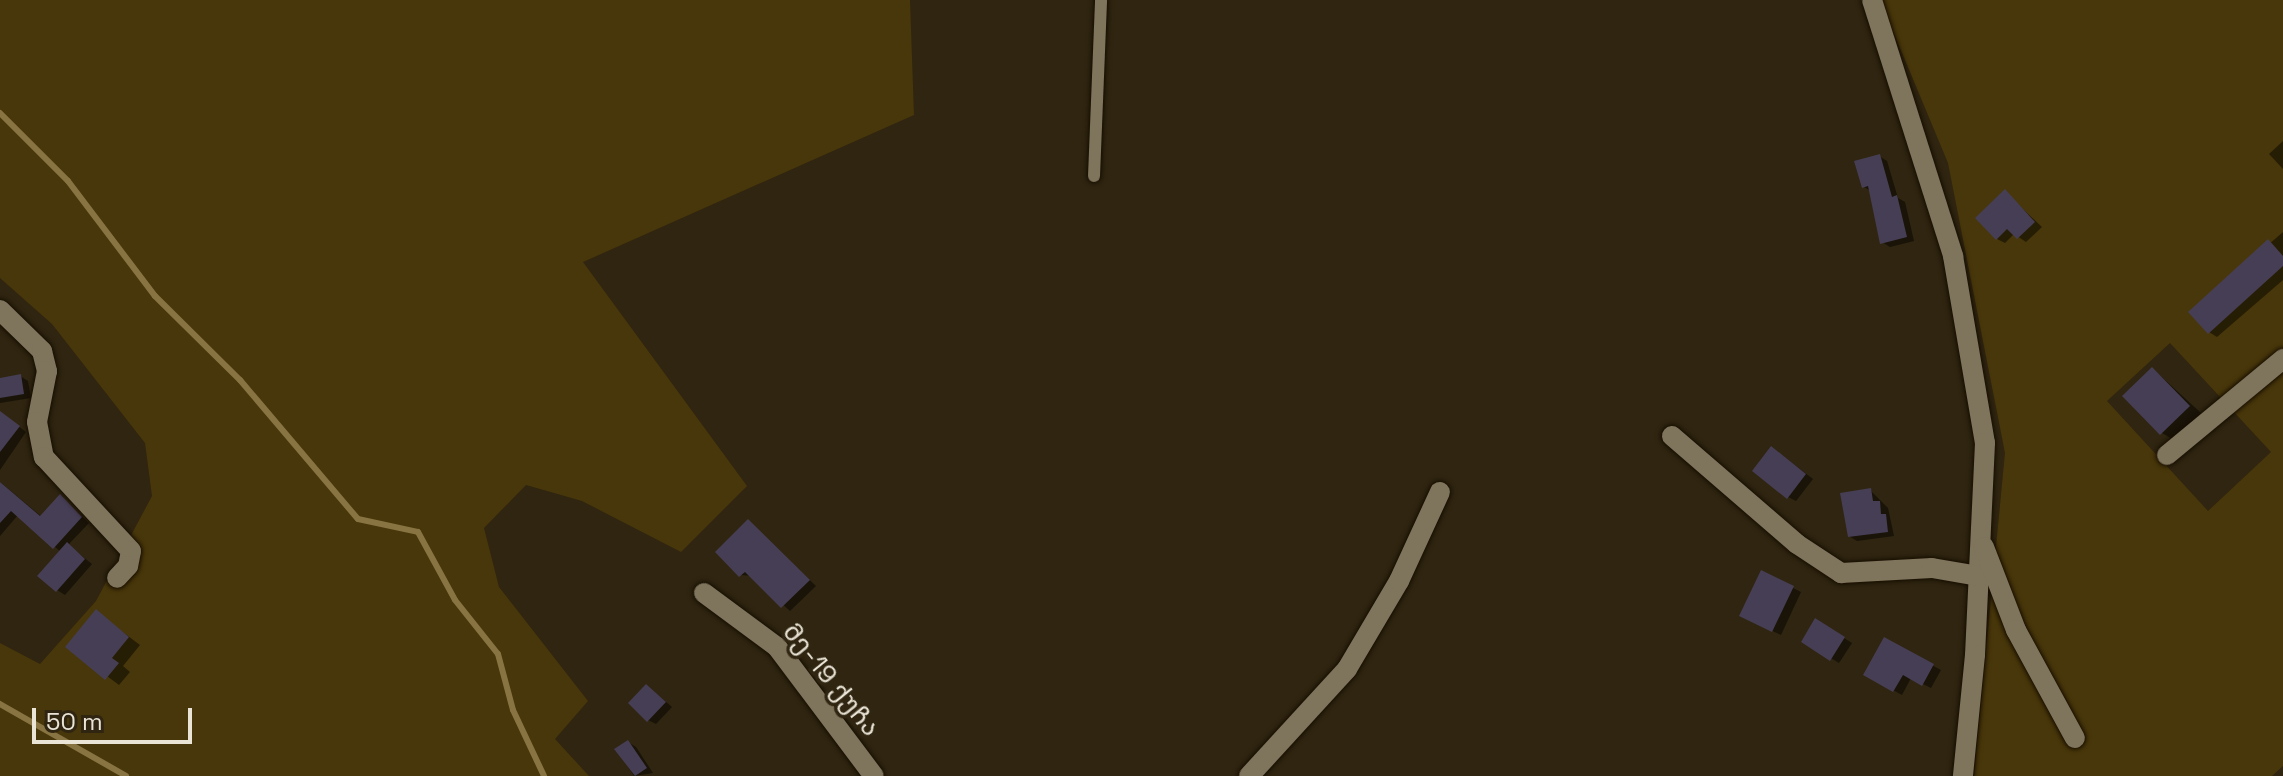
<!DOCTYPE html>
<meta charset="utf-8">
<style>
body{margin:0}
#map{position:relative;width:2283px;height:776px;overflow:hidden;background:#2f2510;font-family:"Space Grotesk","Noto Sans Georgian",sans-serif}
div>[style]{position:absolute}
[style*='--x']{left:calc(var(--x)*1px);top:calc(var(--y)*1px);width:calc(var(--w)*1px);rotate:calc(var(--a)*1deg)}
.green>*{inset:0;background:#48370a}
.shadow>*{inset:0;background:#0007}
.stream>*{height:6px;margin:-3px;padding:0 3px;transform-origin:3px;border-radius:3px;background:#887342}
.building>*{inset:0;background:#463e54}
.roads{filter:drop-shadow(0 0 2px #170e00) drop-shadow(0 0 2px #170e00)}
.service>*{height:12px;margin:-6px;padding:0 6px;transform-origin:6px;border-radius:6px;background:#7f745c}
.minor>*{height:20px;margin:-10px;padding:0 10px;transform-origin:10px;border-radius:10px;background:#7f745c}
span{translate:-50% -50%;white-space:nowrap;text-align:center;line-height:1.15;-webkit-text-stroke:7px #2f2510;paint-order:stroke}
.street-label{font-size:26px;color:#eae4d7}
.scale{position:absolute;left:32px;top:708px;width:160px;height:36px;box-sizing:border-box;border:4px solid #eae4d7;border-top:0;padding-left:10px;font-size:24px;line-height:28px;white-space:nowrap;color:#eae4d7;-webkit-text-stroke:6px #2f2510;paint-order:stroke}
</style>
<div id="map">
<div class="green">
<div style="clip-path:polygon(0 0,910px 0,914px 115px,583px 262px,747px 486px,681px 552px,582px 501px,526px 485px,484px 528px,499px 587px,588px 701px,555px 739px,589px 776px,0 776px,0 643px,40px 664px,96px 601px,152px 496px,145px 443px,52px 324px,0 278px)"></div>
<div style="clip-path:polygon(evenodd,1880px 0,2283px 0,2283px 766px,2272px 776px,1974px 776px,2005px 453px,1948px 163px,1880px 0,2170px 343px,2271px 452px,2208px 511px,2107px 401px,2170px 343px)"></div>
</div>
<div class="shadow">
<div style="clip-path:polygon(2283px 141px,2283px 169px,2269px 154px)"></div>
<div style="clip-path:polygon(1879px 156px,1887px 161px,1898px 198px,1905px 202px,1914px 241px,1890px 247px,1882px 242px,1871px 191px,1864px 187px)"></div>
<div style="clip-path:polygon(2005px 192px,2042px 227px,2026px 242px,2014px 234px,2005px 243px,1997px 239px)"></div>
<div style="clip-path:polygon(2283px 232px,2283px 280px,2217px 337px,2209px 332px,2191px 312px)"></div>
<div style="clip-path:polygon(2153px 369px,2201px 413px,2174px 440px,2162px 433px)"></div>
<div style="clip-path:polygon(20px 376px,28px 381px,31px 398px,0 403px,0 380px)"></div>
<div style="clip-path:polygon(0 412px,26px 432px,0 470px)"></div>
<div style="clip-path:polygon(1779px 453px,1813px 479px,1796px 501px,1788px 497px)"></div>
<div style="clip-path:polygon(0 482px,42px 517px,61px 496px,89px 523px,68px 545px,92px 564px,65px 595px,57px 590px,61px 552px,18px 515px,0 536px)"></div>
<div style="clip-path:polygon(1870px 490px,1888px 508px,1894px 536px,1857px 541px,1849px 536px)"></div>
<div style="clip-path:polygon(748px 522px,816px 586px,790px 611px,752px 576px,741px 575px)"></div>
<div style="clip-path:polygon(1793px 588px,1801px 592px,1781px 635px,1749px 620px)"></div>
<div style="clip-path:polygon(96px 612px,140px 645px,123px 666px,130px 672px,119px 685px,68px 647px)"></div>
<div style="clip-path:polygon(1816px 621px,1852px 643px,1839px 663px,1803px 641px)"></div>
<div style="clip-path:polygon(1885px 640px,1941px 670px,1931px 688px,1911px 678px,1902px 695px,1866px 675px)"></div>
<div style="clip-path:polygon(647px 686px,672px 707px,656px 724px,648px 720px)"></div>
<div style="clip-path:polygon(628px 742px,636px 747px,653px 773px,634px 776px,617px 750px)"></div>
</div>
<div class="stream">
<div style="--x:0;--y:113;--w:96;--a:45"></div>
<div style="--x:68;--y:181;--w:144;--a:52.9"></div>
<div style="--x:155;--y:296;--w:120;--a:44.7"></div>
<div style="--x:240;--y:380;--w:182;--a:49.7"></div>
<div style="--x:358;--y:519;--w:61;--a:12.2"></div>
<div style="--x:418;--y:532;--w:77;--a:61.4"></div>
<div style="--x:455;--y:600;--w:69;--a:51.5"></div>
<div style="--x:498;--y:654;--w:58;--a:75"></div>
<div style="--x:513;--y:710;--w:73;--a:64.8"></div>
<div style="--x:0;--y:704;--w:145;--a:29.7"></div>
</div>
<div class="building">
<div style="clip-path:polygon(1880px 154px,1892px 197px,1897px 195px,1907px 237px,1880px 244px,1868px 186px,1862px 188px,1854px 161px)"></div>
<div style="clip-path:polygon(2005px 189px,2035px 222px,2017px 239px,2007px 229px,1996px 240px,1975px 218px)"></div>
<div style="clip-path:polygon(2268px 239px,2283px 256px,2283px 266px,2208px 334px,2188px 312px)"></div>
<div style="clip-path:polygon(2152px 367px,2190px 406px,2160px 435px,2122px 396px)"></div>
<div style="clip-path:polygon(21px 374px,24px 394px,0 398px,0 378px)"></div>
<div style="clip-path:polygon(0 411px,20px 426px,0 452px)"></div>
<div style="clip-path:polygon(1771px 446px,1806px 474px,1787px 499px,1752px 471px)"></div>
<div style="clip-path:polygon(0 482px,40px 516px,60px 494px,82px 517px,53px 549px,11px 511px,0 523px)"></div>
<div style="clip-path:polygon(1871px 488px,1873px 501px,1880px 501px,1881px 514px,1886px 514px,1888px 532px,1848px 537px,1840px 493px)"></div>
<div style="clip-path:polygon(748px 519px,810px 580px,781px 608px,745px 572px,739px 577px,715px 552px)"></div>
<div style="clip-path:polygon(67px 542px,85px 559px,56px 592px,37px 576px)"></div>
<div style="clip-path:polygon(1761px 570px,1794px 586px,1772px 632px,1739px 616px)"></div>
<div style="clip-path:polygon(96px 609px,129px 637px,112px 658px,119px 663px,105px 680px,65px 647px)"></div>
<div style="clip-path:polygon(1815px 618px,1845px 637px,1830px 661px,1801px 642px)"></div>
<div style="clip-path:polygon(1884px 637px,1934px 664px,1922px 686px,1903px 675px,1893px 692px,1863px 675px)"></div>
<div style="clip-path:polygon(646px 684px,666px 702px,647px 722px,628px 703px)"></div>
<div style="clip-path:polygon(628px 740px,647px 768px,635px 776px,614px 749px)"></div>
</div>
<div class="roads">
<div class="service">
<div style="--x:1094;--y:176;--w:176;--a:-87.7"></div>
</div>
<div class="minor">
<div style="--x:1872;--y:0;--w:269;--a:72.4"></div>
<div style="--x:1953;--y:256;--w:190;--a:80.3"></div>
<div style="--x:1985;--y:443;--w:212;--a:92.7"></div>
<div style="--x:1975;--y:655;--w:122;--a:95.7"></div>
<div style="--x:0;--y:310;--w:59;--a:44.3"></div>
<div style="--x:42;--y:351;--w:21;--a:76"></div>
<div style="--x:47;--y:371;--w:52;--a:101.1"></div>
<div style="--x:37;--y:422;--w:36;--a:79"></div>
<div style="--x:44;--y:457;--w:128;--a:47.2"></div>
<div style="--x:131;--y:551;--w:15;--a:101"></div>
<div style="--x:128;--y:566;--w:16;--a:133"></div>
<div style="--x:1672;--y:436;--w:165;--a:40.8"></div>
<div style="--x:1797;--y:544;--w:53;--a:33.4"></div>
<div style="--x:1841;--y:573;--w:91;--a:-3.1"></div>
<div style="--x:1932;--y:568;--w:48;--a:9.7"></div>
<div style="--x:2167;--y:455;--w:151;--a:-39.6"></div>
<div style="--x:1984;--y:547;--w:89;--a:68.9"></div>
<div style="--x:2016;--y:630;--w:123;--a:61.4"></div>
<div style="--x:704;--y:593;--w:91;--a:36.5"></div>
<div style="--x:777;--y:647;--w:161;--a:53.1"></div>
<div style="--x:1249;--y:776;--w:145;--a:-47.5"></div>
<div style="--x:1347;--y:669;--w:102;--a:-59.4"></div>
<div style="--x:1399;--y:581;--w:98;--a:-65.3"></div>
</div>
</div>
<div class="street-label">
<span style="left:831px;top:680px;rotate:51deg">მე-19 ქუჩა</span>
</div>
<div class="scale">50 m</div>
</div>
